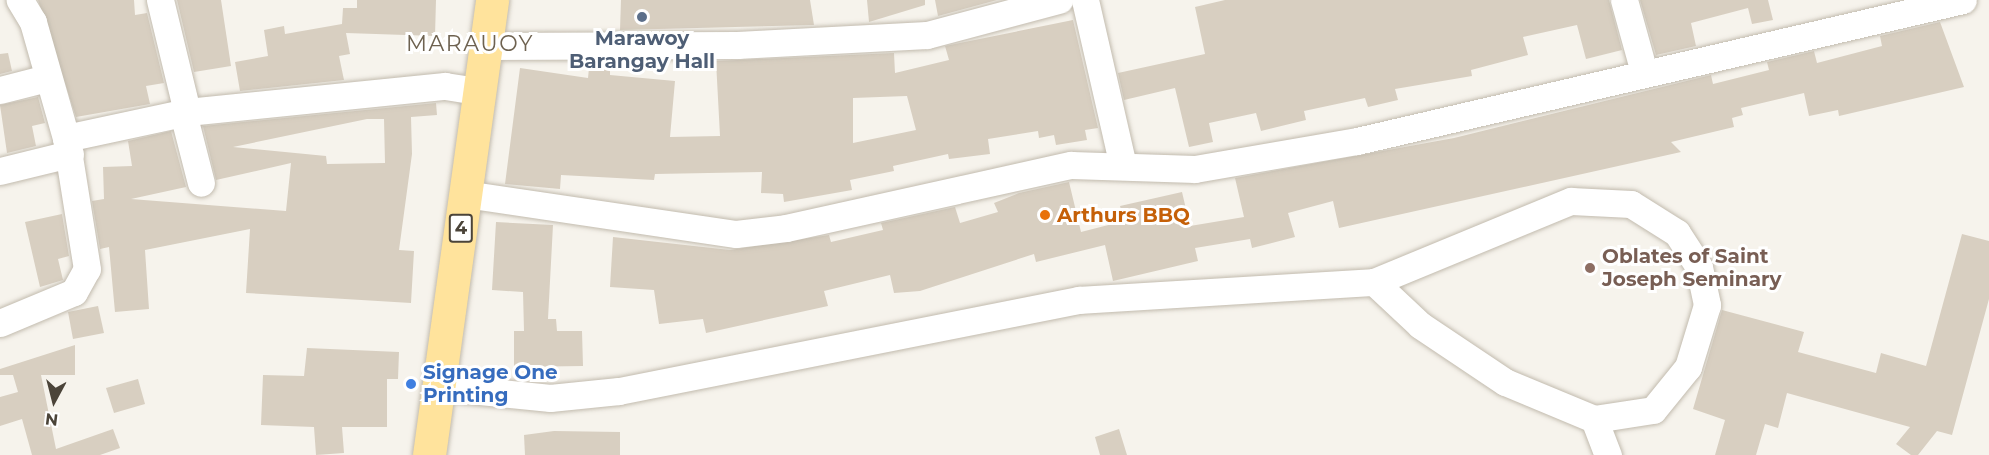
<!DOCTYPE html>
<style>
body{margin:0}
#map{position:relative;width:1989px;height:455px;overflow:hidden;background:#f6f3ec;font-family:Montserrat,sans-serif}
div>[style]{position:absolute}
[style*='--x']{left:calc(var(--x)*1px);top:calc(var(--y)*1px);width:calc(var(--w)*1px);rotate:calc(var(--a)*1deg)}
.building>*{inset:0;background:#d8cfc1}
.roads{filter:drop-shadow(0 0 2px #c2bbae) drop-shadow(0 0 2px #c2bbae)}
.minor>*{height:27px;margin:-13.5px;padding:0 13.5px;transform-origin:13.5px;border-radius:13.5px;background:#fff}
.major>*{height:33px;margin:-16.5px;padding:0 16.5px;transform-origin:16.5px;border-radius:16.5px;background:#ffe39c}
.dots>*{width:16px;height:16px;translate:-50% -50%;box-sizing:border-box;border:3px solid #fff;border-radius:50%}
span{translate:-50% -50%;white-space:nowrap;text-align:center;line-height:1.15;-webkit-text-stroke:6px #fff;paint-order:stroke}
.shield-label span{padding:2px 4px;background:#fff;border:2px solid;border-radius:4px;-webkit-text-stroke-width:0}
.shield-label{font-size:18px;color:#4b4439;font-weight:700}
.service-label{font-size:20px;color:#4e5e75;font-weight:700}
.food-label{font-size:20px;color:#c56008;font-weight:700}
.left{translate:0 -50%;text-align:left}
.education-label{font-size:20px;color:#785e54;font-weight:700}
.shop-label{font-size:20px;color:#366cbe;font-weight:700}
.quarter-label{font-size:22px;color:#6e6250;letter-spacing:1.5px}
.north{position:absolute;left:24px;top:371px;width:60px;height:60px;-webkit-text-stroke:4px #fff;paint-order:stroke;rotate:187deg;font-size:16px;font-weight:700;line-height:24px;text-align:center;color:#4b4439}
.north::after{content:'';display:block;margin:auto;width:21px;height:27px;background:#4b4439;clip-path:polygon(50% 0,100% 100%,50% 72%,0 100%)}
</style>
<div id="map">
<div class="building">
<div style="clip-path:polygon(38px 0,134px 0,135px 15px,147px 13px,164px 83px,146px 86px,150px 104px,76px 117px)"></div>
<div style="clip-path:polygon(177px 0,221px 0,231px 66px,194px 72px)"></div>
<div style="clip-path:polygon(357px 0,436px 0,435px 36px,346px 33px,350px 54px,339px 56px,344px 80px,240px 91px,235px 62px,268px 56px,264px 30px,284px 26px,285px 34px,342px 24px,343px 8px,357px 8px)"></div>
<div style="clip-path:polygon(621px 0,810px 0,814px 25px,620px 30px)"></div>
<div style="clip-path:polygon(867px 0,925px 0,925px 5px,869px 22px)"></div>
<div style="clip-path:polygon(935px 0,997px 0,938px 16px)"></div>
<div style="clip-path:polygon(1225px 0,1609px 0,1622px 50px,1586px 59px,1577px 25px,1523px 37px,1528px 55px,1471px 70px,1472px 76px,1395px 89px,1398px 100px,1368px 107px,1365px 98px,1304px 111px,1306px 120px,1261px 131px,1256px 113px,1209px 123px,1213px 142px,1189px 147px,1175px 88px,1124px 100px,1118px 73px,1205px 54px,1195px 7px)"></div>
<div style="clip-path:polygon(1640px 0,1768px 0,1773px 20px,1752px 24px,1748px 8px,1691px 23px,1696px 46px,1656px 55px)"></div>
<div style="clip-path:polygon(evenodd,1073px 20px,1098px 128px,1085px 130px,1087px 140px,1056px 145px,1054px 135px,1039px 138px,1038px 131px,988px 139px,990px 154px,949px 159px,948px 154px,893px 166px,894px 171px,850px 180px,852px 190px,784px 202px,783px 194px,761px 193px,762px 172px,655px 174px,654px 180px,561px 175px,560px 189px,505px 184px,520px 68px,588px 78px,589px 68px,610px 70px,610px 75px,675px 81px,670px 137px,720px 136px,716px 61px,894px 53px,895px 73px,949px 60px,945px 46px,1073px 20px,907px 96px,916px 130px,853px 143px,853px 98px,907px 96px)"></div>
<div style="clip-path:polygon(1940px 22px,1964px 87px,1839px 116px,1838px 110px,1809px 116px,1804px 93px,1741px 108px,1743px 115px,1732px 118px,1734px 127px,1671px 142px,1681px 152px,1339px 228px,1333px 201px,1288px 213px,1295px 237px,1252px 248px,1250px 239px,1195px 248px,1198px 261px,1113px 281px,1105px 245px,1036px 262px,1034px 254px,920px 291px,894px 293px,890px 275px,824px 291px,828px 306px,706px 333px,703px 319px,659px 324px,654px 290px,610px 287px,613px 237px,730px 250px,829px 235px,831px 242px,883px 230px,881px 223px,955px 207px,960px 223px,998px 212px,994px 203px,1019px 193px,1069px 182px,1081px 232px,1124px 221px,1120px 206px,1182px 192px,1190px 226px,1244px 217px,1235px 178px,1454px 138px,1711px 75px,1713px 84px,1769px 70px,1767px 62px,1814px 51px,1817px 63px,1882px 46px,1880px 36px)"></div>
<div style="clip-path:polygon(8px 53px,12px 71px,0 74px,0 54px)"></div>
<div style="clip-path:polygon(38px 97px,45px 123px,32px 126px,36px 146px,7px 153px,0 105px)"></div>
<div style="clip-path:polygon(evenodd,436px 103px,437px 115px,411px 117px,412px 154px,399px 250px,414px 251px,411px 303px,246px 293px,250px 229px,145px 250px,149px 309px,115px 312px,109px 247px,100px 249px,92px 201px,104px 199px,103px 167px,132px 166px,128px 141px,171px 131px,186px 187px,131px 199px,286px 211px,291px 163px,216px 180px,203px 126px,436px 103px,367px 119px,384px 119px,385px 163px,327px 164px,326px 156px,233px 147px,367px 119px)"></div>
<div style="clip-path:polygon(62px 214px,69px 256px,58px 259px,63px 280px,40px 287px,25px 222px)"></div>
<div style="clip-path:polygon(496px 222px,553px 225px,548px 319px,556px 319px,557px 331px,582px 331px,583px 366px,514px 367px,514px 331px,524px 331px,523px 292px,492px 290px)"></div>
<div style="clip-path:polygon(1962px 234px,1989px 241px,1989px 299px,1952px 435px,1937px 431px,1918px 455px,1911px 455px,1896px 444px,1910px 427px,1787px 393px,1778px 428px,1765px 424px,1756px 455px,1715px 455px,1725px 420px,1693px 409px,1722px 310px,1804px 332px,1798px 352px,1876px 373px,1881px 353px,1926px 366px)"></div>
<div style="clip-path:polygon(98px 306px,104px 333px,73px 339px,68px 312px)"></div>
<div style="clip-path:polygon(75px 345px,75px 375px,41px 375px,56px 449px,113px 429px,120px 448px,100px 455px,32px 455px,22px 419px,0 426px,0 397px,18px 392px,13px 375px,0 375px,0 369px)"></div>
<div style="clip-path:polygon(307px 348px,399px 352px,398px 379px,387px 379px,387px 427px,342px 427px,344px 453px,316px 455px,314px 427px,261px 425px,263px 375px,304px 376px)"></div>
<div style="clip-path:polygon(138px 379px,145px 404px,114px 413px,106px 388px)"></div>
<div style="clip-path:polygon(1119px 429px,1127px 455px,1100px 455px,1095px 437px)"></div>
<div style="clip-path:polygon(554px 431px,620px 432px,620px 455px,525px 455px,524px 435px)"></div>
</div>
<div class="roads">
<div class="minor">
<div style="--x:160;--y:0;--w:115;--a:76.4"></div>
<div style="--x:1085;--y:0;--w:170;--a:77.1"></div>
<div style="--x:1624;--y:0;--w:75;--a:74.5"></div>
<div style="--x:485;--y:46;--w:252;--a:-0.2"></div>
<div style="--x:737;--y:45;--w:190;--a:-3"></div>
<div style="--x:927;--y:35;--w:137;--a:-14.9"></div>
<div style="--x:0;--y:90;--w:49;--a:-14.3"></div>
<div style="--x:183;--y:113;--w:72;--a:75.6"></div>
<div style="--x:66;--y:138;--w:124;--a:-12.1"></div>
<div style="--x:187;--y:112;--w:259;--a:-5.8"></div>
<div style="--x:445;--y:86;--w:33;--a:9"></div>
<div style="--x:0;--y:171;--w:72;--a:-13.7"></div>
<div style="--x:465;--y:194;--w:274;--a:8.4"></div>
<div style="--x:736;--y:234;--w:50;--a:-6.8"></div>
<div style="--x:786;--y:228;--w:292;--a:-12.5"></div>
<div style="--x:1071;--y:165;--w:124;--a:1.8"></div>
<div style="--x:1195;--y:169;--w:164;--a:-9.8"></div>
<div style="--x:1357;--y:141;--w:622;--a:-13.1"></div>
<div style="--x:0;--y:323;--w:80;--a:-22.7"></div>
<div style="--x:74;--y:292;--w:26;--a:-61"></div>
<div style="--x:87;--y:269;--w:133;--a:-99.1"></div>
<div style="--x:66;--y:138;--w:121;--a:-105.9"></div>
<div style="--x:33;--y:22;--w:26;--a:-121"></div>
<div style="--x:440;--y:387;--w:111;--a:5.7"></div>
<div style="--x:550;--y:398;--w:69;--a:-5.8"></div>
<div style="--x:619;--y:391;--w:469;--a:-11.2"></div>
<div style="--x:1079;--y:300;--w:296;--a:-3.5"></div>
<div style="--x:1374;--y:282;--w:213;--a:-22.4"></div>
<div style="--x:1571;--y:201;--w:60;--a:2.9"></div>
<div style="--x:1631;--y:204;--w:54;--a:32.2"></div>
<div style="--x:1677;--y:233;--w:40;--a:57.1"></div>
<div style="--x:1699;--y:267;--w:39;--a:78"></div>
<div style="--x:1707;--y:305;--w:65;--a:107"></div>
<div style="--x:1688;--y:367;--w:55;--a:129.1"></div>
<div style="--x:1653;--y:410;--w:60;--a:171.3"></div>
<div style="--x:1594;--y:419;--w:96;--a:-157.4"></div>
<div style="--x:1505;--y:382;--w:102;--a:-146.2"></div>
<div style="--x:1420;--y:325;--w:63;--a:-136.9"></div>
<div style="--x:1594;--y:419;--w:39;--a:69"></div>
</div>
<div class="major">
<div style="--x:429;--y:455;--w:459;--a:-82.1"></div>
</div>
</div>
<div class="dots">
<div style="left:642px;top:17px;background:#5c6f8a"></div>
<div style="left:1045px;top:215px;background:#e8710a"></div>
<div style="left:1590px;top:268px;background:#8d6e63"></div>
<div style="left:411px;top:384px;background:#3f7fe0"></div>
</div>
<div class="shield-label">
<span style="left:461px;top:228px">4</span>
</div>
<div class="service-label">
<span style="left:642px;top:50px">Marawoy<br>Barangay Hall</span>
</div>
<div class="food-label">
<span class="left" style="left:1057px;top:215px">Arthurs BBQ</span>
</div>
<div class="education-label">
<span class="left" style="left:1602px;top:268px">Oblates of Saint<br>Joseph Seminary</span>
</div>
<div class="shop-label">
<span class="left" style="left:423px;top:384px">Signage One<br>Printing</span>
</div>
<div class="quarter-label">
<span style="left:470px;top:44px">MARAUOY</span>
</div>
<div class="north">N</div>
</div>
